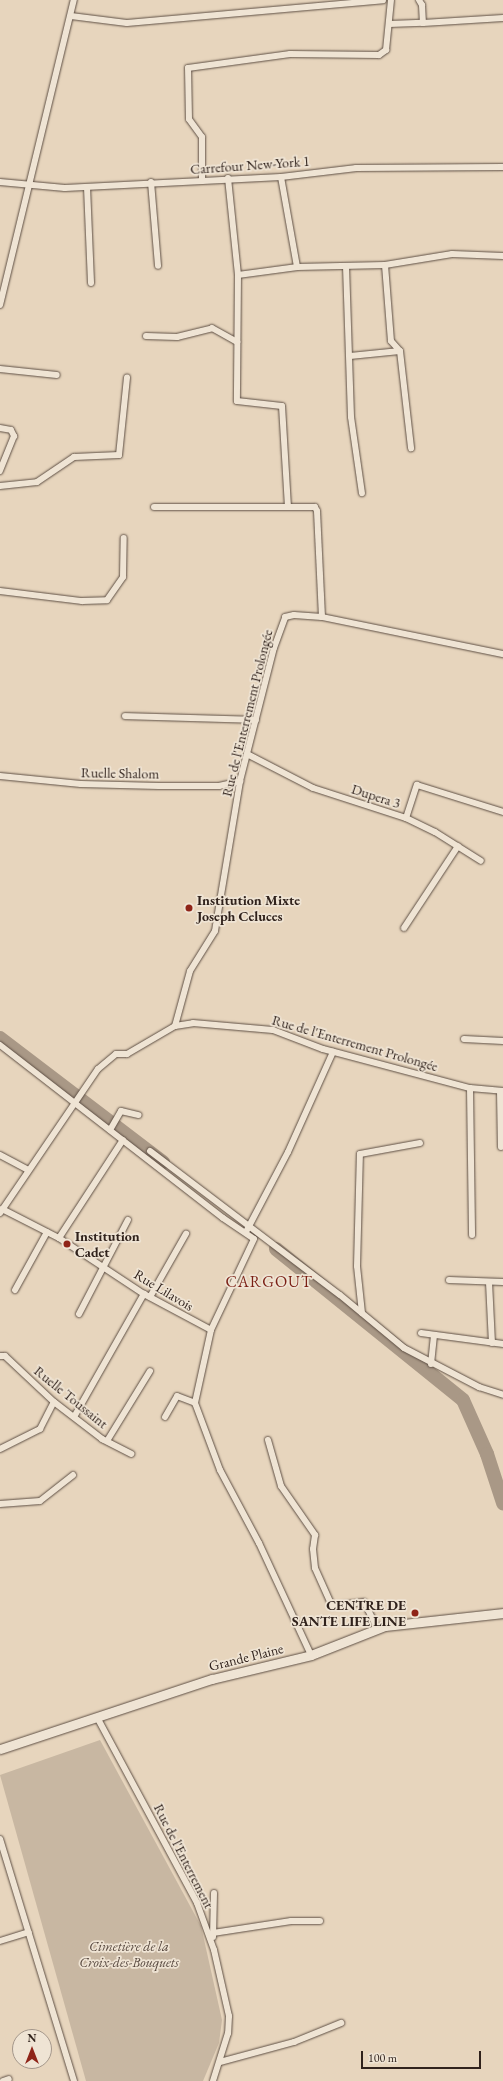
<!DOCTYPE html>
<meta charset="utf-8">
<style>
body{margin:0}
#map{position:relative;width:503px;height:2081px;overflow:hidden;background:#e7d5bd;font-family:"EB Garamond",serif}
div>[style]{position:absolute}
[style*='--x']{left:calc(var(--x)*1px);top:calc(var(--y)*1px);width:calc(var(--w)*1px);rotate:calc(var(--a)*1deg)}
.green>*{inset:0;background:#c8b7a2}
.river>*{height:14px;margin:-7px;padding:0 7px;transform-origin:7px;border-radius:7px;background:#a99886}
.roads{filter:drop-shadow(0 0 1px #5e4f44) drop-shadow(0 0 1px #5e4f44)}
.street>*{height:6px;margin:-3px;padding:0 3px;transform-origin:3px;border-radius:3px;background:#efe4d4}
.secondary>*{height:9px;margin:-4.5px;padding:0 4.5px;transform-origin:4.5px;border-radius:4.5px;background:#efe4d4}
.dots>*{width:11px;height:11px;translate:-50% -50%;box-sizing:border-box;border:2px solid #efe4d4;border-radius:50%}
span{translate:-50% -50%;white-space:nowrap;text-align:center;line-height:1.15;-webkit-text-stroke:3.5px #efe4d4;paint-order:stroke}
.street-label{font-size:14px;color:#30221c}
.poi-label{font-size:14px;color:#30221c;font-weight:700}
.left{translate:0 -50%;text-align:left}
.right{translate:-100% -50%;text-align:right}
.park-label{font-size:14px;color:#56473e;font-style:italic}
.quarter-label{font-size:16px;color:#7a1f14;letter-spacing:1px}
.north{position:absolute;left:12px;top:2029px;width:40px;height:40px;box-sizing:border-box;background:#efe4d4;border:1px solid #a3968a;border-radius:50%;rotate:0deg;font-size:11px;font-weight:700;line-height:16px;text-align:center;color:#30221c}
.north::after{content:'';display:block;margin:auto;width:14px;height:18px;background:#8f2418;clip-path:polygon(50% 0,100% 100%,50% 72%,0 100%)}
.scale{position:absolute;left:361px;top:2051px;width:120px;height:18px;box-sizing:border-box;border:2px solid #30221c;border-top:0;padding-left:5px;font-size:12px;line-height:14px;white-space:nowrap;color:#30221c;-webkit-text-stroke:3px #efe4d4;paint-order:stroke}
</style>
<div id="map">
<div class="green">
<div style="clip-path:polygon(100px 1740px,201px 1926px,222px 2020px,219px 2043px,203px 2081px,86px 2081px,0 1775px)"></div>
</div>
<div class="river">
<div style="--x:0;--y:1038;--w:205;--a:37.3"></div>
<div style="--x:276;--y:1249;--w:240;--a:38.9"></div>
<div style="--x:463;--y:1400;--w:59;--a:66"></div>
<div style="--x:487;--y:1454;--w:52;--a:71.9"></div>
</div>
<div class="roads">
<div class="street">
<div style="--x:419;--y:0;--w:6;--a:59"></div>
<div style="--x:422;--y:5;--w:18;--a:87"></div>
<div style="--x:423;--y:23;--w:80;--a:-3.6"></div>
<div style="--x:71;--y:16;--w:56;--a:7.1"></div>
<div style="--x:127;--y:23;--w:257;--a:-5.1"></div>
<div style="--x:389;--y:24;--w:34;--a:-2"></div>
<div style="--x:281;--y:177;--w:91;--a:79.9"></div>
<div style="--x:297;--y:267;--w:88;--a:-1.3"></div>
<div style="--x:385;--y:265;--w:68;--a:-9.3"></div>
<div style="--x:452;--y:254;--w:51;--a:2.2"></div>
<div style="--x:228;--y:178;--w:98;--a:84.1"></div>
<div style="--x:238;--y:275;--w:126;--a:90.5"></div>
<div style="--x:237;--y:401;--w:45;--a:6.3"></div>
<div style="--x:282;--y:406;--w:100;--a:86.6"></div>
<div style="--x:202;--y:181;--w:44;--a:-90"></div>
<div style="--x:202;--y:137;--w:22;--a:-126"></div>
<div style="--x:189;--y:119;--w:51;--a:-91.1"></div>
<div style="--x:188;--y:68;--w:103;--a:-7.8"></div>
<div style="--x:290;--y:54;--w:89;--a:0.6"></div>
<div style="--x:379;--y:55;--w:9;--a:-36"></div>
<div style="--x:386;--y:50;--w:50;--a:-84.3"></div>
<div style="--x:0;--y:182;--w:65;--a:5.3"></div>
<div style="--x:65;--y:188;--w:216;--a:-2.9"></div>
<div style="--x:281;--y:177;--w:76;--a:-6.8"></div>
<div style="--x:356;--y:168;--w:147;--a:-0.4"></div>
<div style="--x:151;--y:182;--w:84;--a:85.2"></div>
<div style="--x:87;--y:187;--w:96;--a:87.6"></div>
<div style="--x:385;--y:265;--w:76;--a:85.5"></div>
<div style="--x:391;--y:341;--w:13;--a:48"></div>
<div style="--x:346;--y:266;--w:151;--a:88.1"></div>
<div style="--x:351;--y:417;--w:77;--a:81.8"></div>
<div style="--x:238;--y:275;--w:60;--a:-7.7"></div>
<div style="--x:0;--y:305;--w:314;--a:-76.4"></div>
<div style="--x:146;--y:336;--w:31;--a:2"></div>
<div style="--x:177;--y:337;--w:36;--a:-14"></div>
<div style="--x:212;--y:328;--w:29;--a:29"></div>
<div style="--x:350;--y:356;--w:50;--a:-5.7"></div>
<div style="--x:400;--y:351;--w:98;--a:83.5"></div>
<div style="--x:0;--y:369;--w:57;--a:6"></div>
<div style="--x:0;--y:428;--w:11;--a:10"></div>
<div style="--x:11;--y:430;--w:7;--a:63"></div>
<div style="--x:14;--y:436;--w:38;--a:112"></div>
<div style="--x:0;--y:486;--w:37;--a:-6"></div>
<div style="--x:37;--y:482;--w:45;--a:-34"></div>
<div style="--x:74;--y:457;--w:45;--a:-2.5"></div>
<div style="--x:119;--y:455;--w:78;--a:-84.1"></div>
<div style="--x:154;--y:507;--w:161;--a:0"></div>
<div style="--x:315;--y:507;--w:4;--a:63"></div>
<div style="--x:317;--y:511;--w:106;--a:87.3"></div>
<div style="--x:0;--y:591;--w:83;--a:7"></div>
<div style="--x:82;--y:601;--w:25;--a:-2"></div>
<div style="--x:107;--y:600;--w:28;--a:-55"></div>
<div style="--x:123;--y:577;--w:39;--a:-89"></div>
<div style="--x:125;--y:716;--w:131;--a:1.7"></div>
<div style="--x:247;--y:754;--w:74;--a:27.3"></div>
<div style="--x:313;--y:788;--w:98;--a:17.9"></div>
<div style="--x:406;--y:818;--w:35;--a:-72"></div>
<div style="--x:417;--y:785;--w:90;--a:17.4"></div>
<div style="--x:0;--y:776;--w:81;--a:5.6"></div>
<div style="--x:81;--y:784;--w:78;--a:1.5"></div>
<div style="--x:159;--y:786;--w:60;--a:0"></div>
<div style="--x:219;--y:786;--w:22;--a:-13"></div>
<div style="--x:406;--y:818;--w:32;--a:26"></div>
<div style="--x:435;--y:832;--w:54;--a:32.2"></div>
<div style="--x:404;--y:928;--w:98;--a:-56.6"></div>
<div style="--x:175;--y:1026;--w:57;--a:-74.7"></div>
<div style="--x:190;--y:971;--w:47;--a:-58"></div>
<div style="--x:215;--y:931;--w:152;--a:-80.5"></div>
<div style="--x:240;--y:781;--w:137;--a:-75.7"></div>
<div style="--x:274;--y:648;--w:33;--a:-70"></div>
<div style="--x:285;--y:617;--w:9;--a:-13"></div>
<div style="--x:294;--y:615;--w:28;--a:4"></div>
<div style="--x:322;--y:617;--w:185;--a:11.6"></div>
<div style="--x:464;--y:1039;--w:39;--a:3"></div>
<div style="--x:0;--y:1045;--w:282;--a:37.8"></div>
<div style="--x:223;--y:1218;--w:37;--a:34"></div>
<div style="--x:254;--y:1239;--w:101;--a:115.3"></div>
<div style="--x:211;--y:1330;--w:75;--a:102.4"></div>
<div style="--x:195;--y:1403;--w:72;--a:69.5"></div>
<div style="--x:220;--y:1470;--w:83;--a:61.9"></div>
<div style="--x:259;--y:1543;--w:123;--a:65.1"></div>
<div style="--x:470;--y:1088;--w:147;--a:89.2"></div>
<div style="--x:500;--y:1091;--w:56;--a:89"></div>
<div style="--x:110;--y:1130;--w:22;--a:-60"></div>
<div style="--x:121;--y:1111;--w:18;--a:13"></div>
<div style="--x:150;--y:1151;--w:238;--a:37.2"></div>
<div style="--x:340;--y:1295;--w:83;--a:39.6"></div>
<div style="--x:404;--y:1348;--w:85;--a:27.5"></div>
<div style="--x:479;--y:1387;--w:25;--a:18"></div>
<div style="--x:0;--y:1155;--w:32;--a:28"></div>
<div style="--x:2;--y:1209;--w:64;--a:27"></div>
<div style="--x:59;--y:1238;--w:102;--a:33.4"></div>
<div style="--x:144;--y:1294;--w:76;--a:28.2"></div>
<div style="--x:0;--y:1213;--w:174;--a:-55.8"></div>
<div style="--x:98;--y:1069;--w:23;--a:-40"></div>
<div style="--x:116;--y:1054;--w:11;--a:0"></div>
<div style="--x:127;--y:1054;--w:56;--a:-30.3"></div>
<div style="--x:175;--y:1026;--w:18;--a:-9"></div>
<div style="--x:193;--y:1023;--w:80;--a:5"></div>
<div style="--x:273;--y:1030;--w:53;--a:20.8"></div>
<div style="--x:323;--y:1049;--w:152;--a:14.9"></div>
<div style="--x:470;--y:1088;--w:33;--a:5"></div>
<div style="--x:247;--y:1230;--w:88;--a:-62.3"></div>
<div style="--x:288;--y:1152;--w:110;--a:-65.8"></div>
<div style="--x:59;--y:1238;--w:117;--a:-56.9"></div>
<div style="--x:449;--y:1280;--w:54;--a:2.1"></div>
<div style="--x:489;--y:1282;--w:61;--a:87.2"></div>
<div style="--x:15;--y:1290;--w:66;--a:-61.1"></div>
<div style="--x:150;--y:1297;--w:73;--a:-60.3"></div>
<div style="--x:362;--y:1313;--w:47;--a:-96.1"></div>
<div style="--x:357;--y:1266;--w:112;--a:-88.5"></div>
<div style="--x:360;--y:1154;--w:61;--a:-10.4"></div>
<div style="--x:79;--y:1314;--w:106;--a:-62.5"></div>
<div style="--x:421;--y:1333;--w:83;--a:7.6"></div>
<div style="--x:0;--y:1356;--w:5;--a:0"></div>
<div style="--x:5;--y:1356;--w:67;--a:43.2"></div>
<div style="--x:54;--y:1402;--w:61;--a:37.6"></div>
<div style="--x:102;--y:1439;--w:33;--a:27"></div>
<div style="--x:431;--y:1364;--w:29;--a:-84"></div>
<div style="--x:74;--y:1417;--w:142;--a:-60.4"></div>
<div style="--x:165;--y:1417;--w:24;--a:-60"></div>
<div style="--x:177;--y:1396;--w:19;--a:21"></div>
<div style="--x:268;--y:1440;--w:48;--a:74.2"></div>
<div style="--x:281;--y:1486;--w:60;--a:55.2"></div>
<div style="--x:315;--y:1535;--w:14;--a:98"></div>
<div style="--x:313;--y:1549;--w:19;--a:84"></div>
<div style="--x:315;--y:1568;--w:42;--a:65.9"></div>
<div style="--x:332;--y:1606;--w:32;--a:-7"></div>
<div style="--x:364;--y:1602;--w:30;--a:63"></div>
<div style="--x:107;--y:1441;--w:82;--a:-58.4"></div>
<div style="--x:0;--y:1449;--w:45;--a:-26.6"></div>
<div style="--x:40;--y:1429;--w:30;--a:-63"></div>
<div style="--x:0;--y:1504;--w:40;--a:-4.3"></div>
<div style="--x:40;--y:1501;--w:42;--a:-38.2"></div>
<div style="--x:98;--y:1719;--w:209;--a:61.7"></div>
<div style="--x:197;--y:1903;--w:50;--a:70.1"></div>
<div style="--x:214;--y:1950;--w:68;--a:77.2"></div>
<div style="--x:229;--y:2016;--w:17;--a:93"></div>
<div style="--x:228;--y:2033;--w:50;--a:107.4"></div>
<div style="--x:0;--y:1839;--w:253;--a:73"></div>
<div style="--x:213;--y:1933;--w:79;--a:-8.7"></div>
<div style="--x:291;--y:1921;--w:29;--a:0"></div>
<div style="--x:213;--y:1937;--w:44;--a:-88.7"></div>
<div style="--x:0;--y:1941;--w:30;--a:-17"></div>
<div style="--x:220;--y:2062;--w:77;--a:-15.1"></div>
<div style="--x:294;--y:2042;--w:51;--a:-22"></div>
<div style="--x:3;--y:2081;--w:6;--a:-18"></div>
</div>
<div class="secondary">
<div style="--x:0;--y:1749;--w:223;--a:-18.3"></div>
<div style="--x:212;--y:1679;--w:102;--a:-13.6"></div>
<div style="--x:311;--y:1655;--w:79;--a:-21.4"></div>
<div style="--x:385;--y:1626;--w:119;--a:-6.3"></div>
</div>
</div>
<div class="dots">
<div style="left:189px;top:908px;background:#8f2418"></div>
<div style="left:67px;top:1244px;background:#8f2418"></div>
<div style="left:415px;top:1613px;background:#8f2418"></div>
</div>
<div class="street-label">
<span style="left:250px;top:165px;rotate:-4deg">Carrefour New-York 1</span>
<span style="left:247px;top:713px;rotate:-76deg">Rue de l'Enterrement Prolongée</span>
<span style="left:120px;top:773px;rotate:1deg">Ruelle Shalom</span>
<span style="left:376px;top:796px;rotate:18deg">Dupera 3</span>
<span style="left:355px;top:1043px;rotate:16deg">Rue de l'Enterrement Prolongée</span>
<span style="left:164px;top:1290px;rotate:31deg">Rue Lilavois</span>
<span style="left:71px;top:1397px;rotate:39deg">Ruelle Toussaint</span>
<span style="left:246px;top:1657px;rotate:-14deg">Grande Plaine</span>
<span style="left:184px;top:1856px;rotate:63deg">Rue de l'Enterrement</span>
</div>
<div class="poi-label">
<span class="left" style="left:197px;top:908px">Institution Mixte<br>Joseph Celuces</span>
<span class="left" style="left:75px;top:1244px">Institution<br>Cadet</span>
<span class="right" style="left:406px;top:1613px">CENTRE DE<br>SANTE LIFE LINE</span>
</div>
<div class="park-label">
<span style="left:129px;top:1954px">Cimetière de la<br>Croix-des-Bouquets</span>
</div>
<div class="quarter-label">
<span style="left:269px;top:1282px">CARGOUT</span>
</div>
<div class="north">N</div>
<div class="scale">100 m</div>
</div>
